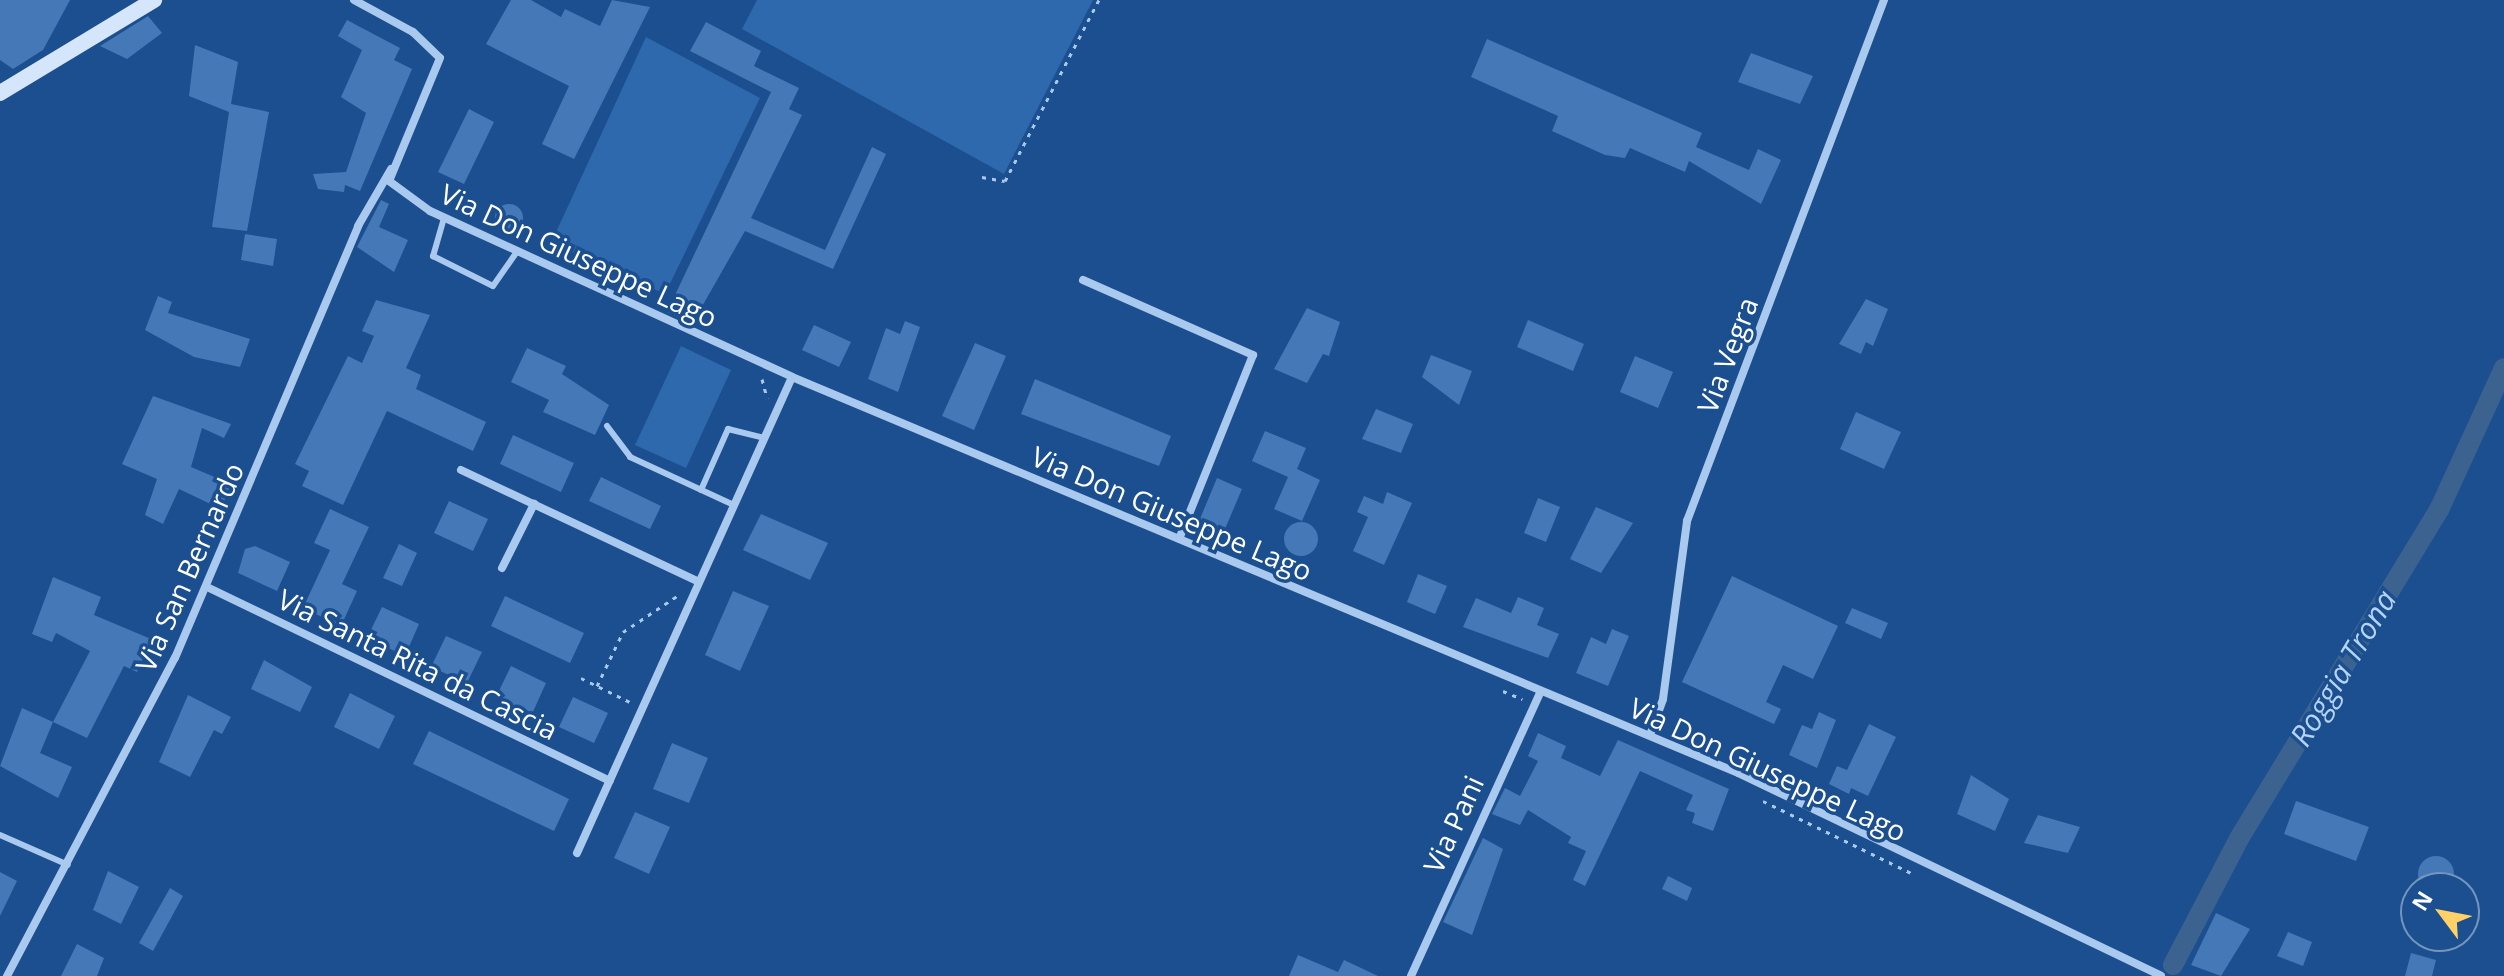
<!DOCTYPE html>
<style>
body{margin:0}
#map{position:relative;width:2504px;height:976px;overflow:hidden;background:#1b4f8f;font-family:"Open Sans",sans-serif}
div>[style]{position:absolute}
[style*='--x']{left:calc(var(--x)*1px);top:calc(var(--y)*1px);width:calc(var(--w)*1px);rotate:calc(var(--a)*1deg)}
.green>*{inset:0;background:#2e69ad}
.canal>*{height:20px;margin:-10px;padding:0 10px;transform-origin:10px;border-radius:10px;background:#3c6290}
.building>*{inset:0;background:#4478b7}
.round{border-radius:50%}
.path>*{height:3px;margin-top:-1.5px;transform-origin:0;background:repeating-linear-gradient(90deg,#a9c9ee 0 4px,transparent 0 10px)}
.lane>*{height:6px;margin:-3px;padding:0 3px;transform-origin:3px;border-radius:3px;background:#a9c9ee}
.street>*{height:8px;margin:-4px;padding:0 4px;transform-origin:4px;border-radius:4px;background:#a9c9ee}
.secondary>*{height:16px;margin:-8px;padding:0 8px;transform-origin:8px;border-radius:8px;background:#d6e6fa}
span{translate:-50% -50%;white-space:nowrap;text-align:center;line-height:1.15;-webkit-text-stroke:7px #1b4f8f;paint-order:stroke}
.street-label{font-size:28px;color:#fff}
.water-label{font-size:30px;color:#b5d3f5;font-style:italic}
.north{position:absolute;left:2400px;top:872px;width:80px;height:80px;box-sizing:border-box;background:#1b4f8f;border:2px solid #7695bc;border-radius:50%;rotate:302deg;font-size:22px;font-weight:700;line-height:32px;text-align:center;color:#fff}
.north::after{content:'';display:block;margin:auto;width:28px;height:36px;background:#ffd166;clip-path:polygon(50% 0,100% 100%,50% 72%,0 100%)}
</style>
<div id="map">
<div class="green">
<div style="clip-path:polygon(757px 0,1093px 0,1004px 174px,742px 29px)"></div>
<div style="clip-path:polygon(646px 37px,760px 98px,665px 294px,551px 243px)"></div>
<div style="clip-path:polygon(681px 346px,731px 370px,686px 468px,635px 445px)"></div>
</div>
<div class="canal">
<div style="--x:2173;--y:965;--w:144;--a:-62.4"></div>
<div style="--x:2240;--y:837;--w:383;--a:-58.7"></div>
<div style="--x:2439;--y:510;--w:156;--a:-65.4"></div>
</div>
<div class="building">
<div style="clip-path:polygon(0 0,70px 0,43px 50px,13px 69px,0 60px)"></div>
<div style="clip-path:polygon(511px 0,531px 0,561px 17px,565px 9px,600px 26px,612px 0,650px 7px,574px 159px,542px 144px,569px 86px,486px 44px)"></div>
<div style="clip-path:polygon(148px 16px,162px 33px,127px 59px,100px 46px)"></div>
<div style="clip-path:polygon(347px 20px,400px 48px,394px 60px,412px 69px,360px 191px,345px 185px,344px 192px,318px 189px,313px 174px,346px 172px,366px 113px,341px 97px,362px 50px,338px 36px)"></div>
<div style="clip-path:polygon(706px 22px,761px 51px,754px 66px,799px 88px,789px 109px,802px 115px,751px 218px,825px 250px,872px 147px,886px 154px,833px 269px,745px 231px,692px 324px,667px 312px,771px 92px,690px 51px)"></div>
<div style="clip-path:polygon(1487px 39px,1702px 133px,1696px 147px,1749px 170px,1758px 149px,1781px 160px,1761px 204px,1689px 161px,1685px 172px,1630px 148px,1625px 158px,1605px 155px,1552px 131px,1558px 116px,1471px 77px)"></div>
<div style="clip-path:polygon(195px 45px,238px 62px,231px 104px,269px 112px,247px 231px,212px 227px,230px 105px,229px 112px,189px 96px)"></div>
<div style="clip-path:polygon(1751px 53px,1813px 76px,1800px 104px,1738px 82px)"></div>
<div style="clip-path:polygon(469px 109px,494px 122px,464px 184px,438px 172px)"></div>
<div style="clip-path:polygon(381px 200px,389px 204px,379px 227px,408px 240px,394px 272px,357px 247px)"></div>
<div class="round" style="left:495px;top:204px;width:28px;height:28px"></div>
<div style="clip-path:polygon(245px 234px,277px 239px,273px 266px,241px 260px)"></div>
<div style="clip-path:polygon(158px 296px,172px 302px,168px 313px,250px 339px,240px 367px,194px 357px,145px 330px)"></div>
<div style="clip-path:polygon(1866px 299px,1888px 309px,1873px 346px,1866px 342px,1861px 354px,1839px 344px)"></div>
<div style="clip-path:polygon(376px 300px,430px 315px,406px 368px,421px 375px,416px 389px,486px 422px,473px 451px,387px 411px,343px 505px,302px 486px,309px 471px,295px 464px,348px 356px,362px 363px,374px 336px,362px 331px)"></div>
<div style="clip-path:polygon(1307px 308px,1340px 322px,1329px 356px,1323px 354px,1307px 383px,1274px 369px)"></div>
<div style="clip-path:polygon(1528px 320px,1584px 344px,1573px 371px,1517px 347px)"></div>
<div style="clip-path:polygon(905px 321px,920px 327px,898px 392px,868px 379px,886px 328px,900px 334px)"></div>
<div style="clip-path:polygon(814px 325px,851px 342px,839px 367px,802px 350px)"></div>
<div style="clip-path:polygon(975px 343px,1006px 356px,974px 430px,942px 416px)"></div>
<div style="clip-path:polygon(527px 348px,566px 366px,562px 374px,609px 405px,595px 435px,543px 412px,549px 400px,511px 382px)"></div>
<div style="clip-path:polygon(1431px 355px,1472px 371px,1459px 405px,1422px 377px)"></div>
<div style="clip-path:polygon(1635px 356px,1673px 372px,1658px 408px,1620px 392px)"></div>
<div style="clip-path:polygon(1035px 379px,1171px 436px,1159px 466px,1021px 414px)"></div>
<div style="clip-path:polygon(153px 396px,231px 424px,224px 438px,202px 428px,191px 467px,231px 484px,221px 509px,179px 489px,163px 524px,145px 515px,157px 479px,122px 464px)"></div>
<div style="clip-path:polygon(1376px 409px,1413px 424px,1401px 453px,1362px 439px)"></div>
<div style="clip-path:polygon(1856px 412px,1901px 432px,1884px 469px,1840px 449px)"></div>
<div style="clip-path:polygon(1265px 431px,1306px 448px,1297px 469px,1320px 480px,1302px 521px,1274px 509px,1288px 477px,1252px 461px)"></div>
<div style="clip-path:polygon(513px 435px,574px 463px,561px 492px,500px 464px)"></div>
<div style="clip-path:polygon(601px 477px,661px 506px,650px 529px,589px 501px)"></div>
<div style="clip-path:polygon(1217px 478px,1242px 489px,1222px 536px,1197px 526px)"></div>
<div style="clip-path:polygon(1387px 492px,1412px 503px,1384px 565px,1353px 551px,1368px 517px,1357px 512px,1364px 496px,1383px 504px)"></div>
<div style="clip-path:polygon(1538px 498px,1560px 507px,1546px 542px,1524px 533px)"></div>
<div style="clip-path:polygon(449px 501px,488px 519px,473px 551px,434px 533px)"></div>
<div style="clip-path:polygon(1596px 507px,1633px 523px,1601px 573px,1570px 559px)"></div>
<div style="clip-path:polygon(330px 509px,369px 527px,342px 584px,357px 591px,341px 626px,303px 608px,330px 550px,314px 543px)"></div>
<div style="clip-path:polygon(761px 514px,828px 543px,810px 580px,743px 550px)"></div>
<div class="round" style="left:1284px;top:522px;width:34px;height:34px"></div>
<div style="clip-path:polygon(399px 544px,417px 553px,402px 586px,383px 578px)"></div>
<div style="clip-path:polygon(255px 546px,290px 562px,277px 591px,238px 573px,245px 549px)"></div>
<div style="clip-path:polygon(1418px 574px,1447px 586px,1435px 614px,1407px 602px)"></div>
<div style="clip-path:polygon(1732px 576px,1838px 626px,1813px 679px,1783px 665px,1766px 702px,1781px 709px,1774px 724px,1682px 682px)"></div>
<div style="clip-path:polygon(53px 577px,101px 597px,94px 615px,151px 639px,137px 672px,124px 666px,87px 738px,53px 722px,40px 753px,72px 767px,58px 798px,0 766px,22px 708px,53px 722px,90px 651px,56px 633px,52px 642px,32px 634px)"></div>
<div style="clip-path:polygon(733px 591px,769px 606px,740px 671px,705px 655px)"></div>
<div style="clip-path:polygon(505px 596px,584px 633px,570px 663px,491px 626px)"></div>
<div style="clip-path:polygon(1518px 597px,1544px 608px,1537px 625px,1559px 634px,1548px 658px,1463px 627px,1476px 598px,1511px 613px)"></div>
<div style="clip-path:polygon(382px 607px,419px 624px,405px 656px,367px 638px)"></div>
<div style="clip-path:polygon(1852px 608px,1888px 623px,1881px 639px,1845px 623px)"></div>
<div style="clip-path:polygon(1612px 629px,1629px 636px,1608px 686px,1576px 673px,1591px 637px,1606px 644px)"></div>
<div style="clip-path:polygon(446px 636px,482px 652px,467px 683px,431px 667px)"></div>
<div style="clip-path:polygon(264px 660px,312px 687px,300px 712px,251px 689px)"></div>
<div style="clip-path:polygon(511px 666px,546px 683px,532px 714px,496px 697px)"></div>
<div style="clip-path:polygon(350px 693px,395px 716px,379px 749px,334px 727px)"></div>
<div style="clip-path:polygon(188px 695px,231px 717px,222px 734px,214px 730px,190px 777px,159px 762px)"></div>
<div style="clip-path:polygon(573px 697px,608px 713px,594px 743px,559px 727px)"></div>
<div style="clip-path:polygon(1819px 712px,1836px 720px,1817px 768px,1789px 755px,1802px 725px,1812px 729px)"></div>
<div style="clip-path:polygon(1869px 724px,1896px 737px,1868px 796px,1851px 788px,1849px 794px,1829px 784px,1837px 766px,1847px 770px)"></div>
<div style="clip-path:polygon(429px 731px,569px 799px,554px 831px,413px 764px)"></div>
<div style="clip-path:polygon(1538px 733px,1566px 746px,1561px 758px,1600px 776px,1618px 740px,1729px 789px,1713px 831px,1692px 823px,1695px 813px,1686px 810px,1693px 795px,1640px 771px,1585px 886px,1573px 880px,1586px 851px,1568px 843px,1571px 837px,1528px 810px,1520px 825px,1492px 814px,1505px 788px,1520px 796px,1538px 761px,1528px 756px)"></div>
<div style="clip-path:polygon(672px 743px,708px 758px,689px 803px,653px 789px)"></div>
<div style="clip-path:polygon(1971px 775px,2009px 799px,1995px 831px,1957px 814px)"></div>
<div style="clip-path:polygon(2296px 801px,2369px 827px,2356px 861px,2284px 834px)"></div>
<div style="clip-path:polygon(635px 812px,670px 827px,649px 874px,614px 858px)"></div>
<div style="clip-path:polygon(2038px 815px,2080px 827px,2068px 853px,2024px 843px)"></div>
<div style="clip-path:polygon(1483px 838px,1503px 849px,1472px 935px,1443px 922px)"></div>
<div class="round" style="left:2418px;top:856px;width:36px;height:36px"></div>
<div style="clip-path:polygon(108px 871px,139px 887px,121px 924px,93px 910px)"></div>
<div style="clip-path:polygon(0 872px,17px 881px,0 916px)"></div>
<div style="clip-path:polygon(1668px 876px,1692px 888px,1687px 901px,1662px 889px)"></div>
<div style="clip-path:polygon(170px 888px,183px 896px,153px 951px,139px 943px)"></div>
<div style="clip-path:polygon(2216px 913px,2250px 929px,2221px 976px,2191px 965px)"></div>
<div style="clip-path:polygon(2288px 932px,2312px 942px,2303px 966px,2277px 956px)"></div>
<div style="clip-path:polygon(77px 944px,104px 958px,97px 976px,61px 976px)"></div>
<div style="clip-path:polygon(2411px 953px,2436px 960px,2432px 976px,2405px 976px)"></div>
<div style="clip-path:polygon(1298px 955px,1338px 972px,1344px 960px,1378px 976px,1289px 976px)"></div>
</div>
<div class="path">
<div style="--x:982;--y:177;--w:23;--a:10"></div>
<div style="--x:1005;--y:181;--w:204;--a:-62.6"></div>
<div style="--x:762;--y:379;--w:20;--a:75"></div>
<div style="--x:581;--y:678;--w:57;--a:26.1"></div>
<div style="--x:597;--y:686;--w:60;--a:-64.3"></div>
<div style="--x:623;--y:632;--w:65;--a:-33.7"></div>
<div style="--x:1503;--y:691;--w:21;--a:23"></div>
<div style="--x:1763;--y:801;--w:165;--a:25.9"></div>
</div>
<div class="lane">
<div style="--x:444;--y:218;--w:40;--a:106"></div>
<div style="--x:433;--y:256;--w:67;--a:26.6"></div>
<div style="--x:493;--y:286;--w:40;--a:-55.1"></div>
<div style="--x:607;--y:426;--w:39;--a:53"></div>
<div style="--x:630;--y:457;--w:115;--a:24.8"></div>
<div style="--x:701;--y:490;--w:67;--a:-66.1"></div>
<div style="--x:728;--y:429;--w:36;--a:14"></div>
<div style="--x:0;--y:835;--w:74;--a:23.8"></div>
</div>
<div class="street">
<div style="--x:354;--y:0;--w:67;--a:28.5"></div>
<div style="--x:413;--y:32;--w:37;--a:44"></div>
<div style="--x:440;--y:58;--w:133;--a:112.5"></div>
<div style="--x:389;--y:181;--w:51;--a:36.2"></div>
<div style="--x:430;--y:211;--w:398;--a:24.6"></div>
<div style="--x:792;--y:377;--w:1026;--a:22.71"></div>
<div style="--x:1738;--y:773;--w:469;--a:25.6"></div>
<div style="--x:1083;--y:280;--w:186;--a:23.8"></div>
<div style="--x:1253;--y:355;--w:198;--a:111.9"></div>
<div style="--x:461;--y:470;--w:263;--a:25.2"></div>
<div style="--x:502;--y:568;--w:72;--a:-63.4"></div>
<div style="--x:207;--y:587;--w:447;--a:25.7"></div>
<div style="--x:1650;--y:735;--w:38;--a:-70"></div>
<div style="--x:1663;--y:699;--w:180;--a:-82.3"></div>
<div style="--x:1687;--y:521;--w:557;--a:-69.29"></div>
<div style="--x:577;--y:853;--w:522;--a:-65.69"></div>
<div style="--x:7;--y:976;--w:360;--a:-62.2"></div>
<div style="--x:175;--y:658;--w:469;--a:-67"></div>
<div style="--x:358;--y:226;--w:66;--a:-59.9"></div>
<div style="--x:1411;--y:976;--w:311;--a:-65.5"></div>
</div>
<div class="secondary">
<div style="--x:0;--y:93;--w:180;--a:-31.1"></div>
</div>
<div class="street-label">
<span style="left:579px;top:255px;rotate:25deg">Via Don Giuseppe Lago</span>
<span style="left:1727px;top:355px;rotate:-69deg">Via Vegra</span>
<span style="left:1172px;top:513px;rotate:23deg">Via Don Giuseppe Lago</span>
<span style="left:189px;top:567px;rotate:-66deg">Via San Bernardo</span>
<span style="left:418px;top:664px;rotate:26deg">Via Santa Rita da Cascia</span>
<span style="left:1768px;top:769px;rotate:25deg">Via Don Giuseppe Lago</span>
<span style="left:1453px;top:824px;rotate:-65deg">Via Pani</span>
</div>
<div class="water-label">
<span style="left:2343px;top:668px;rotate:-59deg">Roggia Trona</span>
</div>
<div class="north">N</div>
</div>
